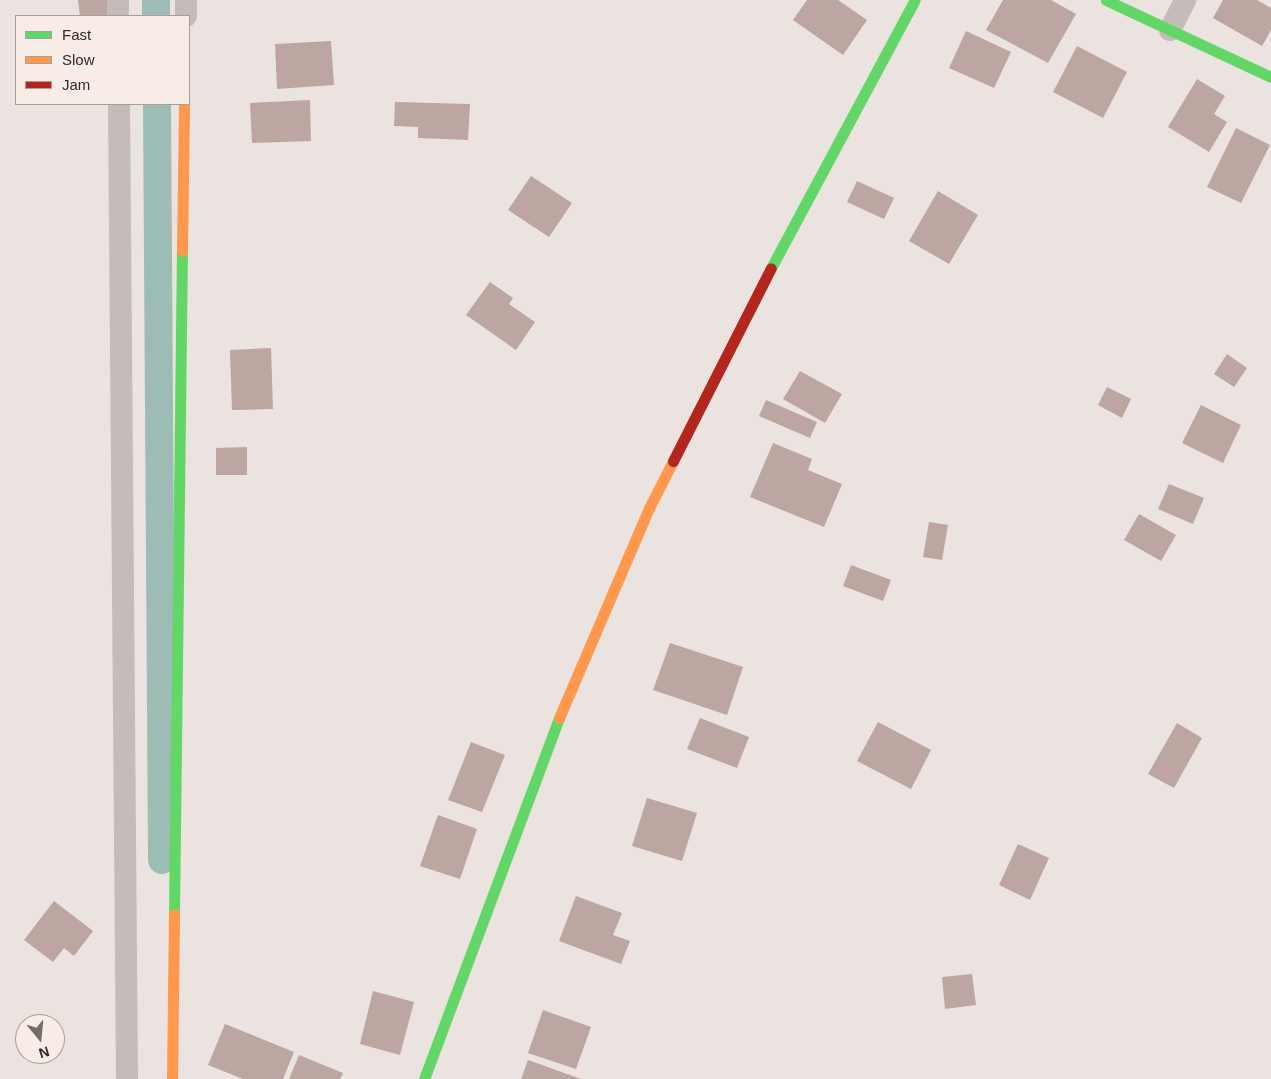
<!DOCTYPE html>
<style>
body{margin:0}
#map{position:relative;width:1271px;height:1079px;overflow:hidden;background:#ebe3df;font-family:Helvetica,sans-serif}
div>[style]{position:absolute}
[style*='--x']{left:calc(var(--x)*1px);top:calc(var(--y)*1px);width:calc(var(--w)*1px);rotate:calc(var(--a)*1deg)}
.canal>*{height:28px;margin:-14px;padding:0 14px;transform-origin:14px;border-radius:14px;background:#9dbcb6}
.building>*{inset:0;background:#bda5a2}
.street>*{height:22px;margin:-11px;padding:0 11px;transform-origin:11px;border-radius:11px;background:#c4bcb8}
.fast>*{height:11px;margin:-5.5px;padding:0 5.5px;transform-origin:5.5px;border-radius:5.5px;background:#63d668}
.slow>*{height:11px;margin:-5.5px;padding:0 5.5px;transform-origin:5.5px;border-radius:5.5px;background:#ff974d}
.jam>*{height:11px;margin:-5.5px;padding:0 5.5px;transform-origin:5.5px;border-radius:5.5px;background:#b3261e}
span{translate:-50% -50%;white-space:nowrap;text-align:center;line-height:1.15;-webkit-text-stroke:5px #f8ece6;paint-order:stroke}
.legend{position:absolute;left:15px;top:15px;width:175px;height:90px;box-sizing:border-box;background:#f8ece6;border:1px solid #aa9e9a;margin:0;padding:6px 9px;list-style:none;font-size:15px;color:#342927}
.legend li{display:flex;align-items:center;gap:10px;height:25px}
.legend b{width:25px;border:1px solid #aa9e9a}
.north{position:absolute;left:15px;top:1014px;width:50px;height:50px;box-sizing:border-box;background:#f8ece6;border:1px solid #aa9e9a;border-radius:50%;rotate:163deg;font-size:14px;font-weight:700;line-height:20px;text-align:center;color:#342927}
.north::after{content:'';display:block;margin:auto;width:18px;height:22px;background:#746a67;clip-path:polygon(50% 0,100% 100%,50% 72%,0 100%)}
</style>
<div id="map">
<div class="canal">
<div style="--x:156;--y:0;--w:16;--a:90"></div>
<div style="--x:157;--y:104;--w:756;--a:89.62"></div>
</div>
<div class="building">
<div style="clip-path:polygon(78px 0,113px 0,115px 16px,80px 16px)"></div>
<div style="clip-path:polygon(807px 0,838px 0,867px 20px,843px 55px,793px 20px)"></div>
<div style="clip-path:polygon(1003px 0,1051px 0,1076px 14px,1048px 63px,986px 30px)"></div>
<div style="clip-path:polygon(1223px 0,1257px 0,1271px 8px,1271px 30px,1262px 46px,1213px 18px)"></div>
<div style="clip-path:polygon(966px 31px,1011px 52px,994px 88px,949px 68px)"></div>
<div style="clip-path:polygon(331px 41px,334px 85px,277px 89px,275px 44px)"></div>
<div style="clip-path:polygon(1077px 46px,1127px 72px,1103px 118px,1053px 92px)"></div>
<div style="clip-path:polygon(1197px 79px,1225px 96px,1214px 114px,1227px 122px,1209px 152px,1168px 127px)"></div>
<div style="clip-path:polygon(310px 100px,311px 141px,252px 143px,250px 103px)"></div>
<div style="clip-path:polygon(395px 102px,470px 104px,468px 140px,418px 138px,418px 127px,394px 126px)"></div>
<div style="clip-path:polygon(1236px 128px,1270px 145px,1241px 203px,1207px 187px)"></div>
<div style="clip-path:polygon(531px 176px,572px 203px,549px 237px,508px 210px)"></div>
<div style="clip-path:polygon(857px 181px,894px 198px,884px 219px,847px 202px)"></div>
<div style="clip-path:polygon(938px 191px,978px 215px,949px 264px,909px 241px)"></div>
<div style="clip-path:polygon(490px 282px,513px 298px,509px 304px,535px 322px,516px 350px,466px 315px)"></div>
<div style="clip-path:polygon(271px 348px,273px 409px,232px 410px,230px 350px)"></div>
<div style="clip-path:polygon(1227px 354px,1247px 368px,1234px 387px,1214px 374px)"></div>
<div style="clip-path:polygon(800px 371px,842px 394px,825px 423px,783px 399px)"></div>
<div style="clip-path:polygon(1107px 387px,1131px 399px,1122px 418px,1098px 405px)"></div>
<div style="clip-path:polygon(766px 400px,817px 422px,810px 438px,759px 416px)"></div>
<div style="clip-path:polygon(1201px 405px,1241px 425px,1223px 463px,1182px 443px)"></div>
<div style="clip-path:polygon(773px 443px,812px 459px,808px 470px,842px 484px,824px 527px,750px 497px)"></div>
<div style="clip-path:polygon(247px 447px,247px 475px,216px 475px,216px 448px)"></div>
<div style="clip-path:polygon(1169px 484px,1204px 498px,1193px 524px,1158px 509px)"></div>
<div style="clip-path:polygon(1139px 514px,1176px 535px,1161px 561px,1124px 540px)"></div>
<div style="clip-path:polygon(929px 522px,948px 525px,942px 560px,923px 557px)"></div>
<div style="clip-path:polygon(851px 565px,891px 580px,883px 601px,843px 586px)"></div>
<div style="clip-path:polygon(670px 643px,743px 667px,727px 715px,653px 690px)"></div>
<div style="clip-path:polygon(700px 718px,749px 737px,737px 768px,687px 749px)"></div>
<div style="clip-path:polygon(878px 722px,931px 750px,911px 789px,857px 761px)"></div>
<div style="clip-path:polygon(1177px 723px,1202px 738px,1174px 788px,1148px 774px)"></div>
<div style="clip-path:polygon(471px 742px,505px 755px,482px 812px,448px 800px)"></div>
<div style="clip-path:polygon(647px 798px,697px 813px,682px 861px,632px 846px)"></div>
<div style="clip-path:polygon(438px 815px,477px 829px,460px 879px,420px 866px)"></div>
<div style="clip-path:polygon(1018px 844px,1049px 858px,1030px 900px,999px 885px)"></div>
<div style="clip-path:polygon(576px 896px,622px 913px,613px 935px,630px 941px,621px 964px,559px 941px)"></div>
<div style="clip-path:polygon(54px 901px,93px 931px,74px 956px,64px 948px,53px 962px,24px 940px)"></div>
<div style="clip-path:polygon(972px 974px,976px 1005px,945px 1009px,942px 977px)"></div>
<div style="clip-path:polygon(373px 991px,414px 1002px,400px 1055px,360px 1044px)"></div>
<div style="clip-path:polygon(543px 1010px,591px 1027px,576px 1069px,528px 1053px)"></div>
<div style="clip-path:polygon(225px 1024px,294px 1052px,283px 1079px,243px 1079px,208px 1065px)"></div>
<div style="clip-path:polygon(299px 1055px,343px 1073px,340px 1079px,289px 1079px)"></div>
<div style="clip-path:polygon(528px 1060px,581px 1079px,521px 1079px)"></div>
</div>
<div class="street">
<div style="--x:118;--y:0;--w:16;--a:90"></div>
<div style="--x:186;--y:16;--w:16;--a:-90"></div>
<div style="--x:1170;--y:30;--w:34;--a:-63"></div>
<div style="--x:119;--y:104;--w:975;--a:89.53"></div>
</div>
<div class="fast">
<div style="--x:1106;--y:0;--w:182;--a:25"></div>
<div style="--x:771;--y:268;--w:304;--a:-61.8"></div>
<div style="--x:174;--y:914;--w:663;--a:-89.31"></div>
<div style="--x:424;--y:1079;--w:385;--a:-69.5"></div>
</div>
<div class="slow">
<div style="--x:182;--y:251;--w:147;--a:-89.2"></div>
<div style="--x:559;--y:718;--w:228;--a:-66.8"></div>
<div style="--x:649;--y:508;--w:53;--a:-62.9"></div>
<div style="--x:172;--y:1079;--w:165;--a:-89.3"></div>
</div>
<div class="jam">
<div style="--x:673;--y:461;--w:216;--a:-63.1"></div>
</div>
<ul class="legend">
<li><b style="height:6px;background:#63d668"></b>Fast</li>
<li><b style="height:6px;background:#ff974d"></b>Slow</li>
<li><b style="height:6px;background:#b3261e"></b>Jam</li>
</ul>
<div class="north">N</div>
</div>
